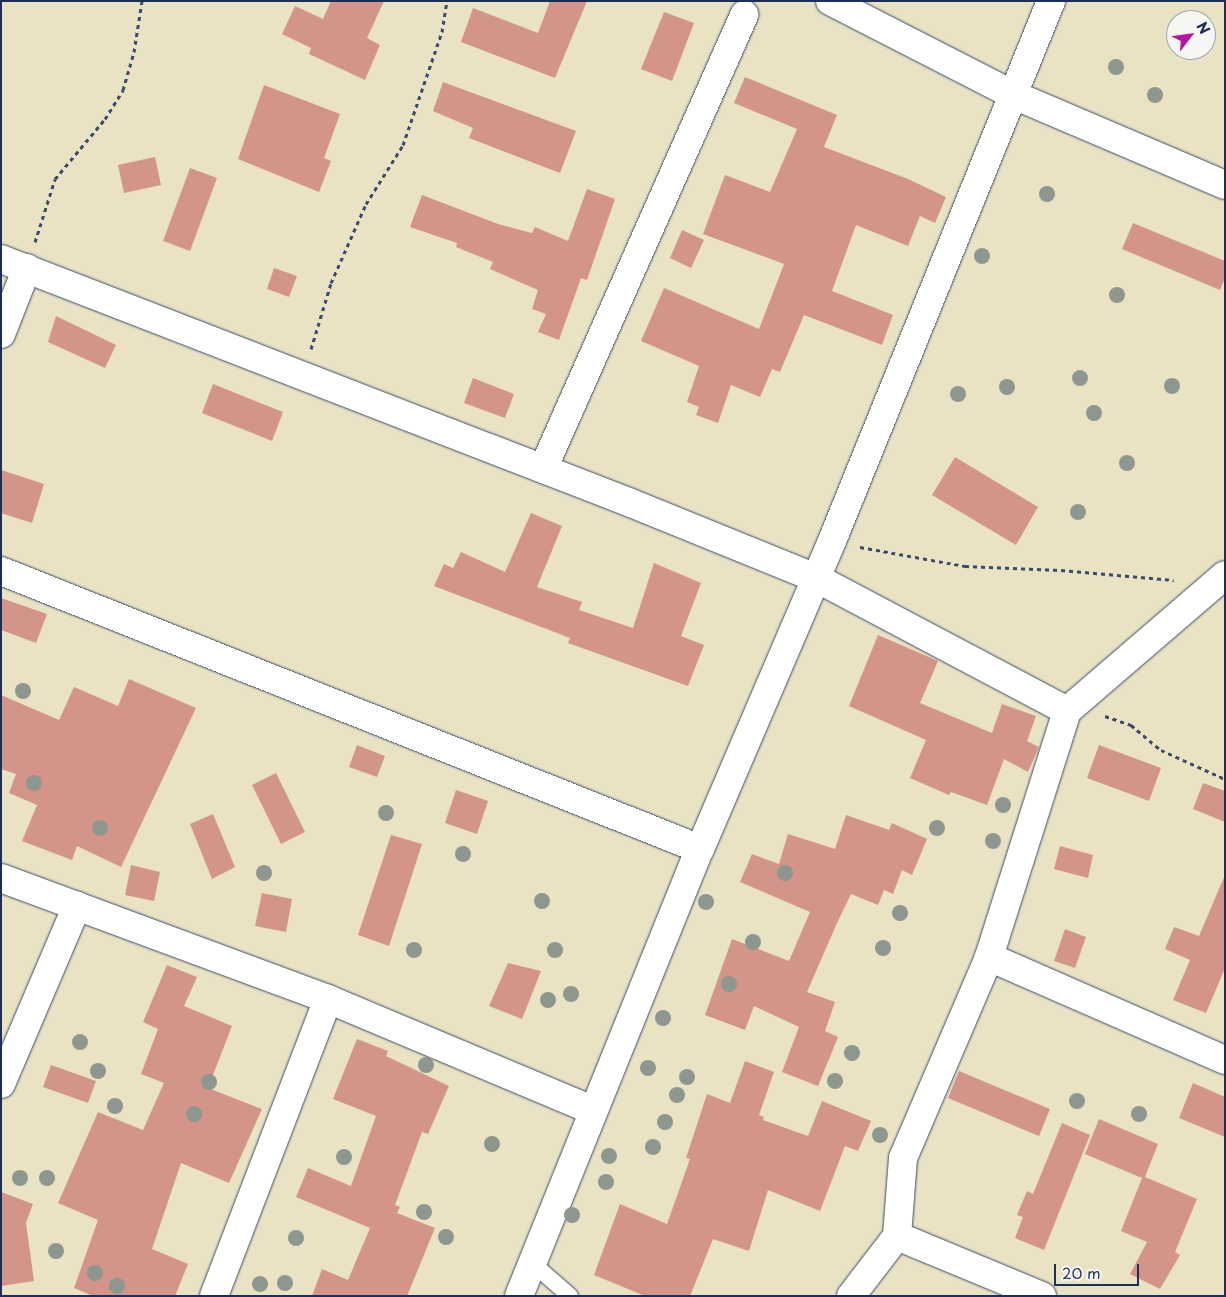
<!DOCTYPE html>
<style>
body{margin:0}
#map{position:relative;width:1226px;height:1297px;overflow:hidden;background:#e9e3c3;font-family:"Playpen Sans",sans-serif}
div>[style]{position:absolute}
[style*='--x']{left:calc(var(--x)*1px);top:calc(var(--y)*1px);width:calc(var(--w)*1px);rotate:calc(var(--a)*1deg)}
.building>*{inset:0;background:#d3958a}
.path>*{height:3px;margin-top:-1.5px;transform-origin:0;background:repeating-linear-gradient(90deg,#3a4a6d 0 4px,transparent 0 8px)}
.roads{filter:drop-shadow(0 0 1px #3a4a6d) drop-shadow(0 0 1px #3a4a6d)}
.service>*{height:16px;margin:-8px;padding:0 8px;transform-origin:8px;border-radius:8px;background:#fff}
.minor>*{height:28px;margin:-14px;padding:0 14px;transform-origin:14px;border-radius:14px;background:#fff}
.trees>*{width:16px;height:16px;margin:-8px;border-radius:50%;background:#8d978f}
span{translate:-50% -50%;white-space:nowrap;text-align:center;line-height:1.15;-webkit-text-stroke:4.5px #f6f6f2;paint-order:stroke}
.frame{position:absolute;inset:0;border:2px solid #1b2f5e;pointer-events:none}
.north{position:absolute;left:1166px;top:10px;width:50px;height:50px;box-sizing:border-box;background:#f6f6f2;border:1px solid #9ea6b7;border-radius:50%;rotate:60deg;font-size:14px;font-weight:700;line-height:20px;text-align:center;color:#1b2f5e}
.north::after{content:'';display:block;margin:auto;width:18px;height:22px;background:#b5179e;clip-path:polygon(50% 0,100% 100%,50% 72%,0 100%)}
.scale{position:absolute;left:1054px;top:1264px;width:85px;height:22px;box-sizing:border-box;border:2px solid #1b2f5e;border-top:0;padding-left:6px;font-size:15px;line-height:18px;white-space:nowrap;color:#1b2f5e;-webkit-text-stroke:4px #f6f6f2;paint-order:stroke}
</style>
<div id="map">
<div class="building">
<div style="clip-path:polygon(331px 1px,384px 1px,367px 38px,380px 45px,365px 80px,309px 54px,311px 48px,282px 34px,295px 6px,323px 19px)"></div>
<div style="clip-path:polygon(550px 1px,587px 1px,555px 78px,461px 42px,473px 8px,538px 33px)"></div>
<div style="clip-path:polygon(664px 12px,694px 23px,672px 81px,641px 69px)"></div>
<div style="clip-path:polygon(745px 77px,837px 115px,824px 147px,908px 179px,946px 197px,935px 223px,920px 216px,908px 246px,856px 225px,832px 291px,893px 315px,882px 345px,804px 315px,780px 372px,772px 369px,760px 397px,731px 385px,718px 423px,696px 415px,699px 407px,687px 402px,699px 366px,641px 341px,664px 288px,759px 329px,784px 264px,703px 234px,725px 175px,770px 192px,797px 129px,734px 103px)"></div>
<div style="clip-path:polygon(443px 82px,576px 131px,560px 173px,469px 138px,473px 128px,433px 111px)"></div>
<div style="clip-path:polygon(264px 85px,340px 114px,324px 158px,331px 161px,319px 192px,238px 159px)"></div>
<div style="clip-path:polygon(155px 157px,161px 185px,124px 193px,118px 165px)"></div>
<div style="clip-path:polygon(190px 168px,217px 178px,190px 251px,163px 241px)"></div>
<div style="clip-path:polygon(587px 189px,615px 199px,587px 280px,581px 278px,559px 340px,538px 332px,546px 314px,532px 309px,538px 290px,490px 269px,493px 262px,456px 247px,457px 243px,410px 227px,422px 195px,498px 224px,532px 233px,535px 227px,568px 241px)"></div>
<div style="clip-path:polygon(1133px 223px,1225px 261px,1225px 278px,1220px 290px,1122px 249px)"></div>
<div style="clip-path:polygon(682px 230px,704px 240px,691px 268px,670px 258px)"></div>
<div style="clip-path:polygon(274px 268px,297px 276px,289px 297px,267px 289px)"></div>
<div style="clip-path:polygon(56px 316px,116px 345px,105px 368px,48px 342px)"></div>
<div style="clip-path:polygon(473px 378px,514px 394px,505px 418px,464px 403px)"></div>
<div style="clip-path:polygon(213px 384px,283px 412px,272px 441px,202px 413px)"></div>
<div style="clip-path:polygon(955px 457px,1038px 507px,1016px 545px,932px 495px)"></div>
<div style="clip-path:polygon(1px 470px,44px 484px,32px 523px,1px 513px)"></div>
<div style="clip-path:polygon(531px 513px,562px 526px,537px 587px,582px 602px,579px 610px,633px 628px,654px 563px,701px 583px,681px 636px,704px 645px,688px 686px,568px 643px,570px 638px,434px 586px,444px 564px,453px 568px,461px 552px,505px 572px)"></div>
<div style="clip-path:polygon(1px 598px,47px 614px,36px 643px,1px 630px)"></div>
<div style="clip-path:polygon(878px 635px,938px 661px,920px 703px,992px 733px,1002px 704px,1036px 716px,1027px 741px,1039px 747px,1028px 772px,1004px 759px,987px 805px,951px 792px,949px 795px,910px 778px,926px 740px,849px 706px)"></div>
<div style="clip-path:polygon(129px 679px,196px 708px,121px 867px,77px 846px,72px 860px,22px 841px,37px 805px,9px 793px,16px 774px,1px 769px,1px 695px,59px 720px,74px 687px,118px 706px)"></div>
<div style="clip-path:polygon(357px 745px,385px 756px,377px 777px,349px 767px)"></div>
<div style="clip-path:polygon(1099px 745px,1161px 768px,1149px 801px,1087px 778px)"></div>
<div style="clip-path:polygon(276px 773px,305px 832px,281px 844px,252px 785px)"></div>
<div style="clip-path:polygon(1203px 783px,1225px 791px,1225px 822px,1193px 809px)"></div>
<div style="clip-path:polygon(456px 790px,488px 801px,477px 834px,445px 823px)"></div>
<div style="clip-path:polygon(213px 814px,235px 867px,212px 879px,190px 824px)"></div>
<div style="clip-path:polygon(846px 815px,889px 830px,892px 823px,927px 839px,912px 875px,902px 870px,893px 894px,884px 890px,878px 905px,851px 894px,837px 923px,807px 992px,835px 1002px,825px 1031px,838px 1037px,818px 1086px,782px 1072px,799px 1027px,754px 1006px,745px 1030px,705px 1015px,732px 939px,789px 961px,810px 912px,740px 882px,752px 854px,779px 864px,788px 834px,835px 849px)"></div>
<div style="clip-path:polygon(391px 835px,422px 844px,389px 946px,358px 935px)"></div>
<div style="clip-path:polygon(1060px 846px,1093px 855px,1088px 878px,1054px 869px)"></div>
<div style="clip-path:polygon(131px 865px,160px 872px,154px 901px,125px 895px)"></div>
<div style="clip-path:polygon(1225px 875px,1225px 968px,1206px 1013px,1173px 1000px,1190px 960px,1165px 949px,1174px 927px,1199px 936px)"></div>
<div style="clip-path:polygon(262px 893px,292px 899px,286px 932px,255px 926px)"></div>
<div style="clip-path:polygon(1065px 929px,1086px 937px,1075px 968px,1054px 961px)"></div>
<div style="clip-path:polygon(508px 963px,541px 971px,522px 1019px,489px 1006px)"></div>
<div style="clip-path:polygon(167px 965px,197px 977px,184px 1006px,232px 1026px,208px 1088px,262px 1109px,229px 1183px,181px 1163px,152px 1249px,188px 1264px,175px 1296px,93px 1296px,74px 1288px,98px 1220px,58px 1203px,98px 1112px,143px 1130px,164px 1083px,141px 1074px,158px 1029px,143px 1022px)"></div>
<div style="clip-path:polygon(357px 1039px,388px 1051px,386px 1056px,449px 1086px,428px 1134px,422px 1132px,395px 1205px,400px 1207px,397px 1213px,435px 1228px,407px 1296px,312px 1296px,322px 1269px,348px 1280px,370px 1228px,296px 1197px,308px 1168px,351px 1186px,376px 1116px,333px 1099px)"></div>
<div style="clip-path:polygon(745px 1061px,774px 1072px,759px 1115px,764px 1117px,763px 1120px,808px 1136px,822px 1101px,871px 1121px,858px 1151px,845px 1146px,820px 1211px,768px 1190px,749px 1251px,713px 1239px,690px 1296px,645px 1296px,594px 1275px,620px 1204px,667px 1224px,690px 1159px,686px 1158px,707px 1094px,730px 1103px)"></div>
<div style="clip-path:polygon(51px 1065px,96px 1081px,88px 1103px,43px 1087px)"></div>
<div style="clip-path:polygon(959px 1071px,1050px 1109px,1039px 1136px,948px 1098px)"></div>
<div style="clip-path:polygon(1193px 1083px,1225px 1097px,1225px 1137px,1179px 1118px)"></div>
<div style="clip-path:polygon(1099px 1119px,1158px 1144px,1145px 1177px,1197px 1199px,1175px 1252px,1180px 1255px,1160px 1289px,1130px 1274px,1147px 1242px,1121px 1231px,1142px 1178px,1085px 1154px)"></div>
<div style="clip-path:polygon(1062px 1123px,1090px 1135px,1044px 1250px,1015px 1238px,1023px 1217px,1017px 1215px,1027px 1191px,1033px 1194px)"></div>
<div style="clip-path:polygon(1px 1192px,33px 1204px,26px 1223px,34px 1281px,1px 1286px)"></div>
</div>
<div class="path">
<div style="--x:35;--y:242;--w:66;--a:-72.4"></div>
<div style="--x:55;--y:179;--w:78;--a:-50.2"></div>
<div style="--x:105;--y:119;--w:34;--a:-58"></div>
<div style="--x:123;--y:90;--w:40;--a:-74"></div>
<div style="--x:134;--y:52;--w:52;--a:-81.1"></div>
<div style="--x:311;--y:349;--w:69;--a:-73.1"></div>
<div style="--x:331;--y:283;--w:86;--a:-66.1"></div>
<div style="--x:366;--y:204;--w:70;--a:-57.9"></div>
<div style="--x:403;--y:145;--w:120;--a:-71"></div>
<div style="--x:442;--y:32;--w:31;--a:-81"></div>
<div style="--x:860;--y:547;--w:107;--a:10.3"></div>
<div style="--x:965;--y:566;--w:96;--a:2.4"></div>
<div style="--x:1061;--y:570;--w:113;--a:5.1"></div>
<div style="--x:1105;--y:716;--w:28;--a:19"></div>
<div style="--x:1131;--y:725;--w:39;--a:40"></div>
<div style="--x:1161;--y:750;--w:70;--a:24.4"></div>
</div>
<div class="roads">
<div class="service">
<div style="--x:532;--y:1263;--w:50;--a:41"></div>
</div>
<div class="minor">
<div style="--x:830;--y:1;--w:207;--a:27.1"></div>
<div style="--x:1014;--y:95;--w:229;--a:23.1"></div>
<div style="--x:1;--y:259;--w:676;--a:21.17"></div>
<div style="--x:631;--y:503;--w:200;--a:22.1"></div>
<div style="--x:816;--y:578;--w:284;--a:27.9"></div>
<div style="--x:1;--y:334;--w:71;--a:-68.5"></div>
<div style="--x:543;--y:469;--w:497;--a:-66.1"></div>
<div style="--x:1;--y:571;--w:752;--a:21.69"></div>
<div style="--x:1;--y:878;--w:349;--a:20.3"></div>
<div style="--x:328;--y:999;--w:286;--a:22.8"></div>
<div style="--x:989;--y:957;--w:257;--a:23.6"></div>
<div style="--x:1;--y:1084;--w:194;--a:-66.9"></div>
<div style="--x:897;--y:1236;--w:157;--a:22.5"></div>
<div style="--x:214;--y:1296;--w:318;--a:-69"></div>
<div style="--x:519;--y:1296;--w:482;--a:-68"></div>
<div style="--x:700;--y:849;--w:335;--a:-66.8"></div>
<div style="--x:832;--y:541;--w:583;--a:-67.92"></div>
<div style="--x:851;--y:1296;--w:76;--a:-52.5"></div>
<div style="--x:897;--y:1236;--w:78;--a:-85.6"></div>
<div style="--x:903;--y:1158;--w:219;--a:-66.8"></div>
<div style="--x:989;--y:957;--w:258;--a:-72.4"></div>
<div style="--x:1067;--y:711;--w:208;--a:-40.7"></div>
</div>
</div>
<div class="trees">
<div style="left:1116px;top:67px"></div>
<div style="left:1155px;top:95px"></div>
<div style="left:1047px;top:194px"></div>
<div style="left:982px;top:256px"></div>
<div style="left:1117px;top:295px"></div>
<div style="left:1080px;top:378px"></div>
<div style="left:1172px;top:386px"></div>
<div style="left:1007px;top:387px"></div>
<div style="left:958px;top:394px"></div>
<div style="left:1094px;top:413px"></div>
<div style="left:1127px;top:463px"></div>
<div style="left:1078px;top:512px"></div>
<div style="left:23px;top:691px"></div>
<div style="left:34px;top:783px"></div>
<div style="left:1003px;top:805px"></div>
<div style="left:386px;top:813px"></div>
<div style="left:100px;top:828px"></div>
<div style="left:937px;top:828px"></div>
<div style="left:993px;top:841px"></div>
<div style="left:463px;top:854px"></div>
<div style="left:264px;top:873px"></div>
<div style="left:785px;top:873px"></div>
<div style="left:542px;top:901px"></div>
<div style="left:706px;top:902px"></div>
<div style="left:900px;top:913px"></div>
<div style="left:753px;top:942px"></div>
<div style="left:883px;top:948px"></div>
<div style="left:414px;top:950px"></div>
<div style="left:555px;top:950px"></div>
<div style="left:729px;top:984px"></div>
<div style="left:571px;top:994px"></div>
<div style="left:548px;top:1000px"></div>
<div style="left:663px;top:1018px"></div>
<div style="left:80px;top:1042px"></div>
<div style="left:852px;top:1053px"></div>
<div style="left:426px;top:1065px"></div>
<div style="left:648px;top:1068px"></div>
<div style="left:98px;top:1071px"></div>
<div style="left:687px;top:1077px"></div>
<div style="left:835px;top:1081px"></div>
<div style="left:209px;top:1082px"></div>
<div style="left:677px;top:1095px"></div>
<div style="left:1077px;top:1101px"></div>
<div style="left:115px;top:1106px"></div>
<div style="left:194px;top:1114px"></div>
<div style="left:1139px;top:1114px"></div>
<div style="left:665px;top:1122px"></div>
<div style="left:880px;top:1135px"></div>
<div style="left:492px;top:1144px"></div>
<div style="left:653px;top:1147px"></div>
<div style="left:609px;top:1156px"></div>
<div style="left:344px;top:1157px"></div>
<div style="left:20px;top:1178px"></div>
<div style="left:47px;top:1178px"></div>
<div style="left:606px;top:1182px"></div>
<div style="left:424px;top:1212px"></div>
<div style="left:572px;top:1215px"></div>
<div style="left:446px;top:1237px"></div>
<div style="left:296px;top:1238px"></div>
<div style="left:56px;top:1251px"></div>
<div style="left:95px;top:1273px"></div>
<div style="left:285px;top:1283px"></div>
<div style="left:260px;top:1284px"></div>
<div style="left:117px;top:1286px"></div>
</div>
<div class="frame"></div>
<div class="north">N</div>
<div class="scale">20 m</div>
</div>
